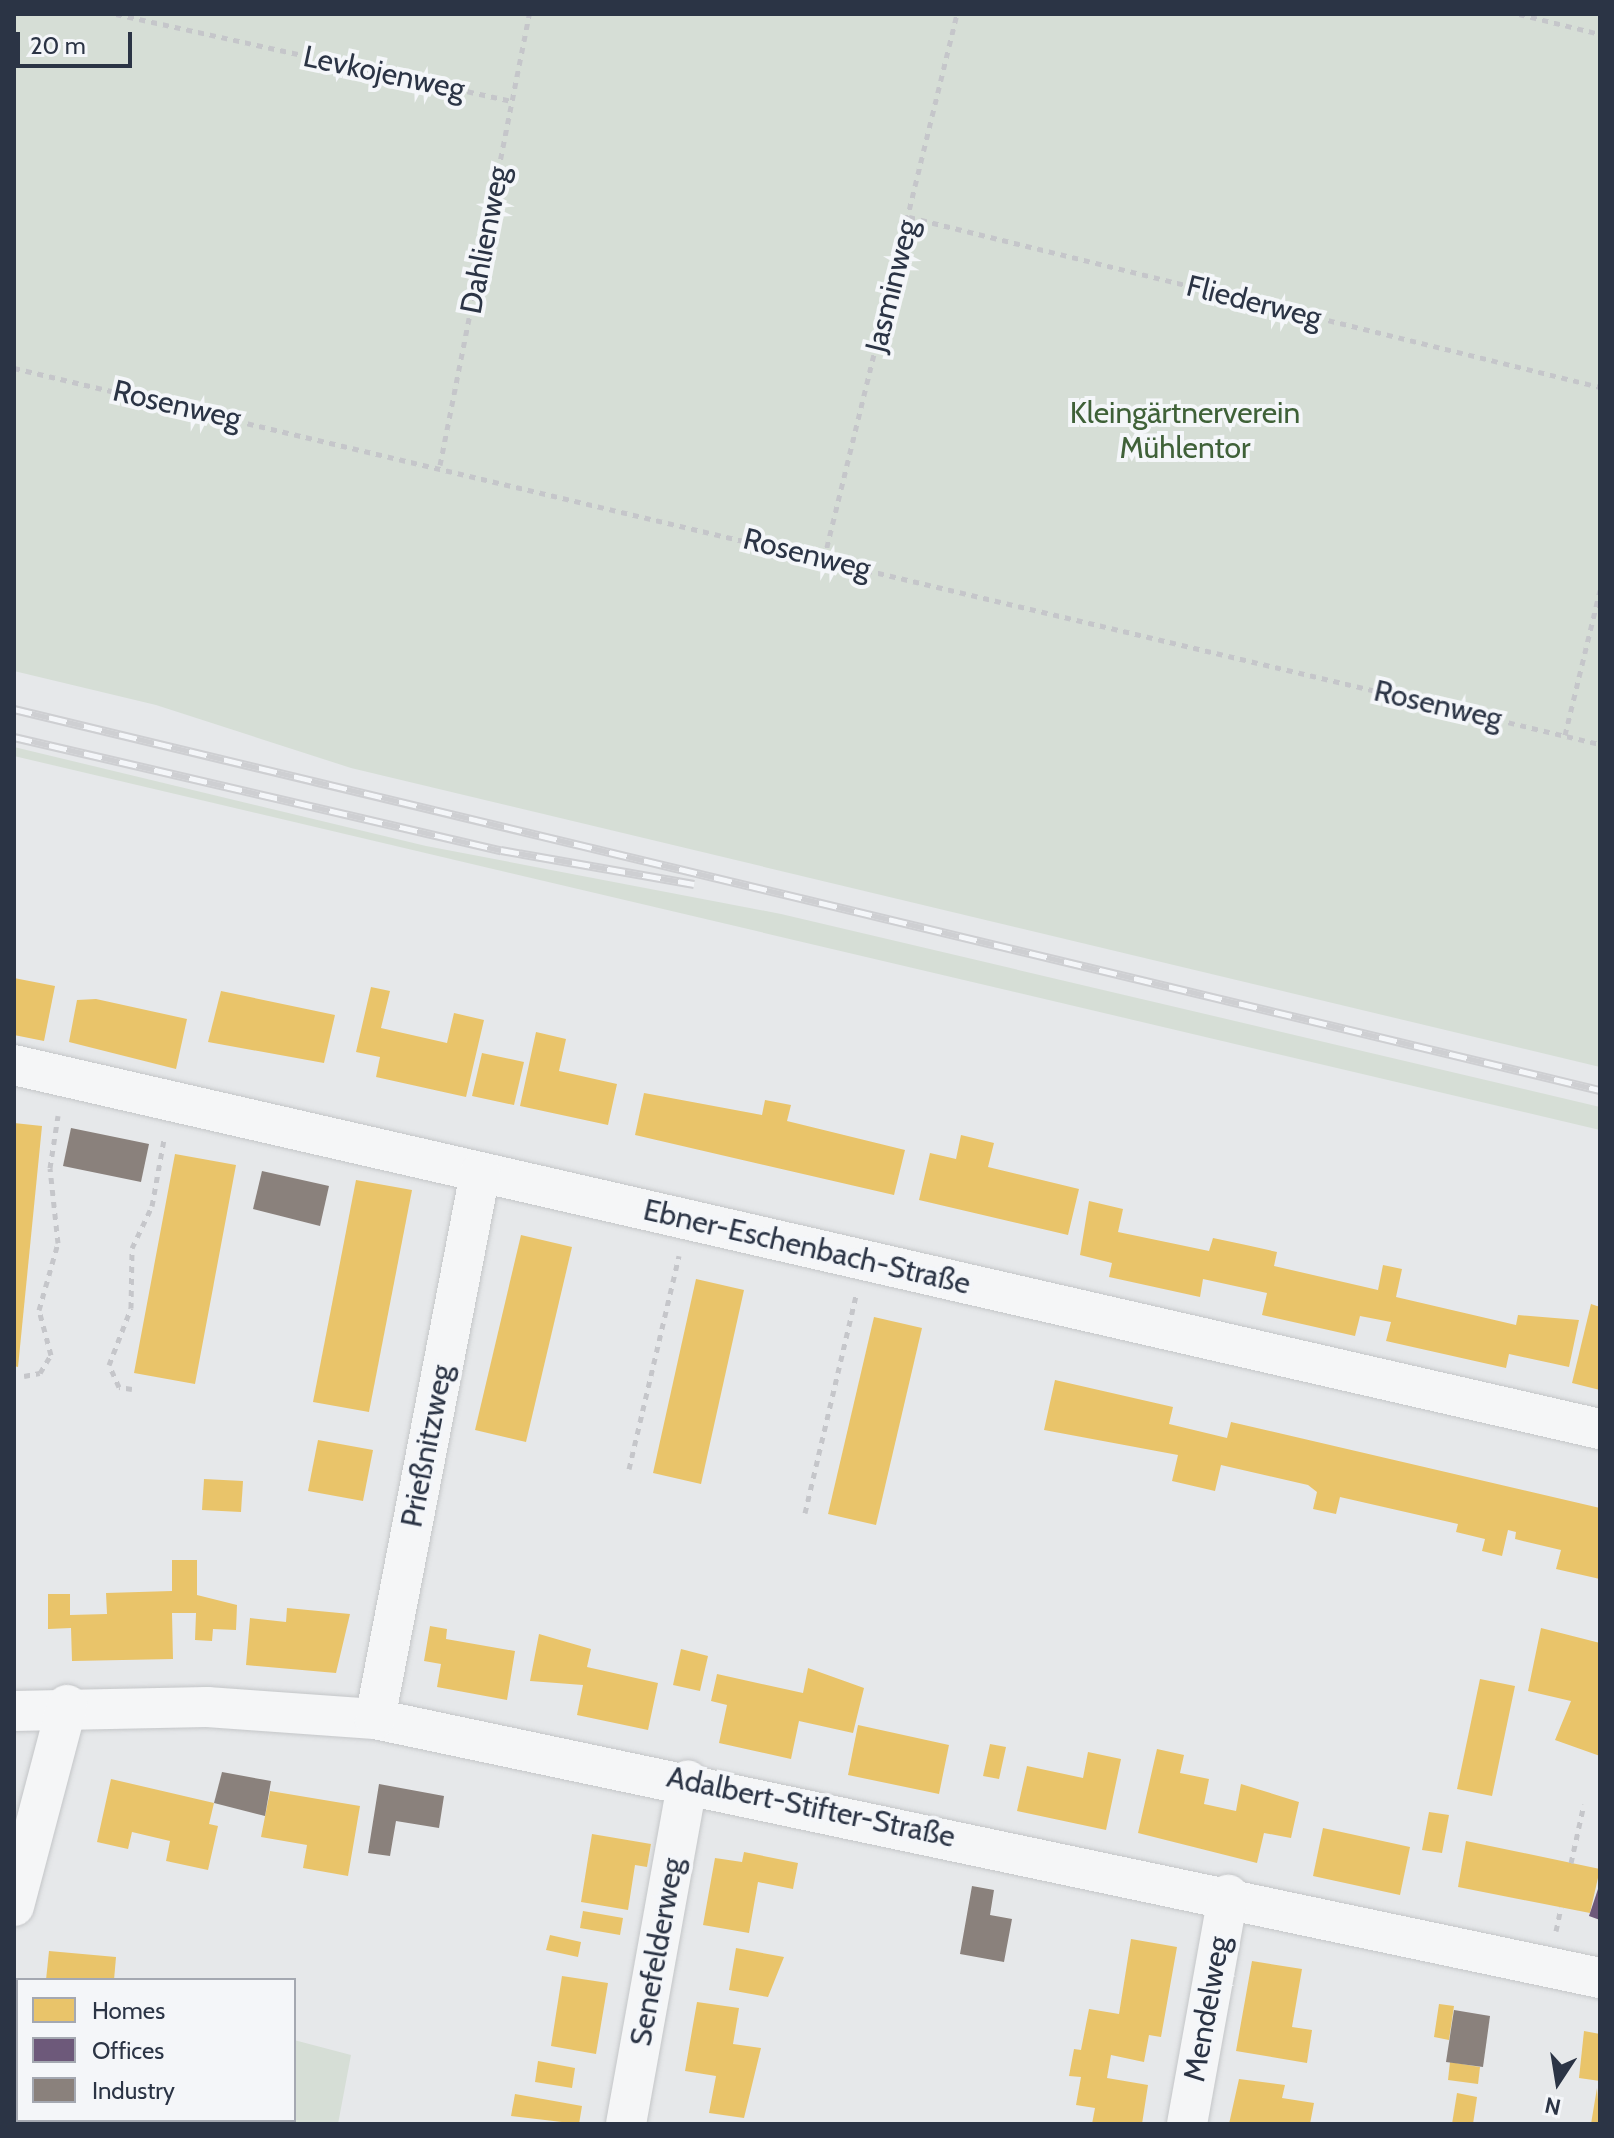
<!DOCTYPE html>
<meta charset="utf-8">
<style>
body{margin:0}
#map{position:relative;width:1614px;height:2138px;overflow:hidden;background:#e6e8ea;font-family:Cabin,sans-serif}
div>[style]{position:absolute}
[style*='--x']{left:calc(var(--x)*1px);top:calc(var(--y)*1px);width:calc(var(--w)*1px);rotate:calc(var(--a)*1deg)}
.green>*{inset:0;background:#d6ded6}
.homes>*{inset:0;background:#e9c46a}
.offices>*{inset:0;background:#6d597a}
.industry>*{inset:0;background:#8a817c}
.path>*{height:5px;margin-top:-2.5px;transform-origin:0;background:repeating-linear-gradient(90deg,#c5c6ca 0 6px,transparent 0 12px)}
.roads{filter:drop-shadow(0 0 2px #c4c6c8) drop-shadow(0 0 2px #c4c6c8)}
.street>*{height:40px;margin:-20px;padding:0 20px;transform-origin:20px;border-radius:20px;background:#f5f6f7}
.rail>*{height:9px;margin-top:-4.5px;transform-origin:0;background:repeating-linear-gradient(90deg,#f4f6f9 0 18px,#cecfd2 0 36px);box-sizing:border-box;border-block:2px solid #cecfd2}
span{translate:-50% -50%;white-space:nowrap;text-align:center;line-height:1.15;-webkit-text-stroke:8px #f4f6f9;paint-order:stroke}
.street-label{font-size:30px;color:#2b3445}
.park-label{font-size:30px;color:#3f6138}
.frame{position:absolute;inset:0;border:16px solid #2b3445;pointer-events:none}
.legend{position:absolute;left:16px;top:1978px;width:280px;height:144px;box-sizing:border-box;background:#f4f6f9;border:2px solid #a4a8b1;margin:0;padding:10px 14px;list-style:none;font-size:24px;color:#2b3445}
.legend li{display:flex;align-items:center;gap:16px;height:40px}
.legend b{width:40px;border:2px solid #a4a8b1}
.north{position:absolute;left:1518px;top:2042px;width:80px;height:80px;-webkit-text-stroke:6px #f4f6f9;paint-order:stroke;rotate:192deg;font-size:22px;font-weight:700;line-height:32px;text-align:center;color:#2b3445}
.north::after{content:'';display:block;margin:auto;width:28px;height:36px;background:#2b3445;clip-path:polygon(50% 0,100% 100%,50% 72%,0 100%)}
.scale{position:absolute;left:16px;top:32px;width:116px;height:36px;box-sizing:border-box;border:4px solid #2b3445;border-top:0;padding-left:10px;font-size:24px;line-height:28px;white-space:nowrap;color:#2b3445;-webkit-text-stroke:6px #f4f6f9;paint-order:stroke}
</style>
<div id="map">
<div class="green">
<div style="clip-path:polygon(14px 14px,1600px 14px,1600px 1067px,351px 768px,156px 705px,14px 671px)"></div>
<div style="clip-path:polygon(14px 747px,426px 846px,781px 914px,1600px 1107px,1600px 1130px,14px 756px)"></div>
<div style="clip-path:polygon(294px 2040px,351px 2055px,338px 2124px,170px 2124px,294px 2120px)"></div>
</div>
<div class="homes">
<div style="clip-path:polygon(14px 978px,55px 986px,44px 1041px,14px 1035px)"></div>
<div style="clip-path:polygon(371px 987px,390px 991px,381px 1028px,447px 1043px,454px 1013px,484px 1020px,466px 1097px,376px 1077px,380px 1057px,356px 1052px)"></div>
<div style="clip-path:polygon(221px 991px,335px 1015px,324px 1063px,208px 1042px)"></div>
<div style="clip-path:polygon(96px 999px,187px 1019px,176px 1069px,69px 1042px,77px 1000px)"></div>
<div style="clip-path:polygon(536px 1032px,566px 1039px,559px 1071px,617px 1084px,608px 1125px,520px 1106px)"></div>
<div style="clip-path:polygon(482px 1053px,524px 1062px,514px 1105px,472px 1096px)"></div>
<div style="clip-path:polygon(644px 1093px,762px 1115px,765px 1100px,791px 1105px,787px 1121px,905px 1150px,894px 1195px,635px 1135px)"></div>
<div style="clip-path:polygon(14px 1123px,42px 1126px,18px 1367px,14px 1366px)"></div>
<div style="clip-path:polygon(961px 1135px,994px 1143px,988px 1167px,1079px 1189px,1068px 1235px,919px 1200px,930px 1153px,956px 1159px)"></div>
<div style="clip-path:polygon(175px 1154px,236px 1165px,195px 1384px,134px 1373px)"></div>
<div style="clip-path:polygon(356px 1180px,412px 1190px,369px 1412px,313px 1402px)"></div>
<div style="clip-path:polygon(1089px 1201px,1123px 1209px,1118px 1232px,1209px 1251px,1213px 1238px,1246px 1245px,1277px 1252px,1274px 1266px,1378px 1290px,1383px 1265px,1402px 1269px,1396px 1297px,1516px 1325px,1518px 1315px,1579px 1320px,1569px 1367px,1509px 1354px,1506px 1368px,1386px 1341px,1391px 1322px,1360px 1316px,1355px 1336px,1262px 1315px,1267px 1293px,1203px 1279px,1200px 1297px,1109px 1277px,1112px 1263px,1080px 1255px)"></div>
<div style="clip-path:polygon(521px 1235px,572px 1247px,526px 1442px,475px 1430px)"></div>
<div style="clip-path:polygon(696px 1279px,744px 1290px,701px 1484px,653px 1473px)"></div>
<div style="clip-path:polygon(1591px 1304px,1600px 1307px,1600px 1390px,1572px 1383px)"></div>
<div style="clip-path:polygon(874px 1317px,922px 1328px,876px 1525px,828px 1514px)"></div>
<div style="clip-path:polygon(1055px 1380px,1173px 1407px,1169px 1424px,1227px 1438px,1231px 1422px,1600px 1508px,1600px 1579px,1556px 1569px,1561px 1550px,1515px 1539px,1516px 1532px,1508px 1530px,1502px 1556px,1482px 1551px,1485px 1539px,1456px 1532px,1458px 1524px,1340px 1497px,1336px 1514px,1313px 1509px,1317px 1492px,1308px 1485px,1221px 1465px,1215px 1491px,1172px 1481px,1178px 1455px,1044px 1430px)"></div>
<div style="clip-path:polygon(318px 1440px,373px 1450px,363px 1501px,308px 1491px)"></div>
<div style="clip-path:polygon(204px 1479px,243px 1481px,241px 1512px,202px 1510px)"></div>
<div style="clip-path:polygon(172px 1560px,197px 1560px,197px 1595px,237px 1605px,236px 1630px,213px 1629px,212px 1641px,195px 1640px,196px 1613px,172px 1613px,173px 1659px,72px 1661px,71px 1628px,48px 1629px,48px 1594px,70px 1594px,70px 1615px,107px 1614px,106px 1593px,172px 1591px)"></div>
<div style="clip-path:polygon(287px 1608px,350px 1614px,336px 1673px,246px 1665px,250px 1618px,286px 1622px)"></div>
<div style="clip-path:polygon(430px 1626px,447px 1629px,446px 1639px,515px 1651px,507px 1700px,437px 1687px,441px 1664px,424px 1661px)"></div>
<div style="clip-path:polygon(1541px 1628px,1600px 1643px,1600px 1756px,1555px 1740px,1571px 1701px,1528px 1691px)"></div>
<div style="clip-path:polygon(539px 1634px,591px 1649px,587px 1667px,658px 1683px,648px 1730px,577px 1715px,583px 1685px,530px 1681px)"></div>
<div style="clip-path:polygon(681px 1649px,708px 1656px,700px 1691px,673px 1685px)"></div>
<div style="clip-path:polygon(808px 1668px,864px 1688px,853px 1733px,799px 1721px,791px 1759px,719px 1743px,727px 1705px,711px 1701px,717px 1674px,803px 1693px)"></div>
<div style="clip-path:polygon(1480px 1679px,1515px 1686px,1492px 1796px,1457px 1789px)"></div>
<div style="clip-path:polygon(858px 1725px,949px 1745px,939px 1794px,848px 1775px)"></div>
<div style="clip-path:polygon(990px 1744px,1006px 1747px,999px 1779px,983px 1776px)"></div>
<div style="clip-path:polygon(1157px 1749px,1184px 1755px,1180px 1773px,1209px 1779px,1204px 1804px,1236px 1811px,1241px 1784px,1299px 1802px,1291px 1838px,1264px 1833px,1257px 1863px,1138px 1833px)"></div>
<div style="clip-path:polygon(1088px 1752px,1121px 1759px,1106px 1830px,1017px 1811px,1027px 1766px,1083px 1778px)"></div>
<div style="clip-path:polygon(111px 1779px,214px 1803px,209px 1824px,218px 1826px,208px 1870px,166px 1861px,170px 1841px,132px 1832px,128px 1849px,97px 1842px)"></div>
<div style="clip-path:polygon(270px 1791px,360px 1806px,348px 1876px,303px 1868px,307px 1845px,261px 1837px)"></div>
<div style="clip-path:polygon(1429px 1812px,1449px 1815px,1442px 1853px,1422px 1850px)"></div>
<div style="clip-path:polygon(1323px 1828px,1410px 1847px,1400px 1895px,1313px 1876px)"></div>
<div style="clip-path:polygon(592px 1834px,651px 1844px,647px 1867px,635px 1865px,628px 1910px,581px 1902px)"></div>
<div style="clip-path:polygon(1466px 1841px,1600px 1869px,1590px 1913px,1458px 1887px)"></div>
<div style="clip-path:polygon(744px 1852px,798px 1863px,793px 1889px,758px 1882px,749px 1933px,703px 1925px,715px 1858px,742px 1862px)"></div>
<div style="clip-path:polygon(583px 1911px,623px 1918px,620px 1935px,580px 1928px)"></div>
<div style="clip-path:polygon(550px 1935px,581px 1942px,578px 1957px,546px 1950px)"></div>
<div style="clip-path:polygon(1131px 1939px,1177px 1947px,1161px 2037px,1149px 2035px,1144px 2062px,1111px 2055px,1107px 2078px,1148px 2085px,1142px 2124px,1092px 2124px,1095px 2108px,1076px 2105px,1081px 2077px,1069px 2076px,1074px 2049px,1081px 2050px,1089px 2009px,1119px 2014px)"></div>
<div style="clip-path:polygon(736px 1948px,784px 1957px,768px 1997px,729px 1990px)"></div>
<div style="clip-path:polygon(49px 1951px,116px 1957px,114px 1980px,46px 1980px)"></div>
<div style="clip-path:polygon(1252px 1961px,1302px 1969px,1292px 2027px,1312px 2030px,1307px 2063px,1236px 2051px)"></div>
<div style="clip-path:polygon(562px 1976px,608px 1983px,596px 2054px,551px 2046px)"></div>
<div style="clip-path:polygon(697px 2002px,739px 2008px,733px 2044px,761px 2048px,744px 2118px,709px 2113px,716px 2076px,685px 2071px)"></div>
<div style="clip-path:polygon(1439px 2004px,1454px 2006px,1449px 2040px,1434px 2037px)"></div>
<div style="clip-path:polygon(1584px 2031px,1600px 2034px,1600px 2081px,1579px 2078px)"></div>
<div style="clip-path:polygon(538px 2061px,575px 2068px,572px 2088px,535px 2082px)"></div>
<div style="clip-path:polygon(1450px 2062px,1480px 2067px,1478px 2084px,1448px 2080px)"></div>
<div style="clip-path:polygon(1239px 2079px,1285px 2085px,1282px 2098px,1314px 2103px,1310px 2124px,1229px 2124px)"></div>
<div style="clip-path:polygon(1597px 2088px,1600px 2124px,1591px 2124px)"></div>
<div style="clip-path:polygon(1457px 2093px,1477px 2097px,1473px 2124px,1452px 2124px)"></div>
<div style="clip-path:polygon(515px 2094px,582px 2106px,579px 2124px,511px 2116px)"></div>
<div style="clip-path:polygon(18px 2120px,82px 2120px,18px 2124px)"></div>
</div>
<div class="offices">
<div style="clip-path:polygon(1599px 1886px,1600px 1886px,1600px 1920px,1589px 1916px)"></div>
</div>
<div class="industry">
<div style="clip-path:polygon(71px 1128px,149px 1144px,141px 1182px,63px 1166px)"></div>
<div style="clip-path:polygon(262px 1171px,329px 1186px,320px 1226px,253px 1209px)"></div>
<div style="clip-path:polygon(222px 1772px,271px 1781px,265px 1816px,214px 1803px)"></div>
<div style="clip-path:polygon(379px 1784px,444px 1796px,439px 1828px,396px 1821px,390px 1856px,368px 1853px)"></div>
<div style="clip-path:polygon(972px 1886px,994px 1890px,990px 1915px,1012px 1919px,1004px 1962px,960px 1954px)"></div>
<div style="clip-path:polygon(1454px 2010px,1490px 2016px,1483px 2067px,1446px 2062px)"></div>
</div>
<div class="path">
<div style="--x:116;--y:14;--w:405;--a:12.4"></div>
<div style="--x:1519;--y:14;--w:83;--a:13.9"></div>
<div style="--x:909;--y:217;--w:712;--a:13.82"></div>
<div style="--x:14;--y:368;--w:1630;--a:13.34"></div>
<div style="--x:440;--y:465;--w:460;--a:-78.8"></div>
<div style="--x:824;--y:559;--w:561;--a:-76.29"></div>
<div style="--x:1565;--y:735;--w:149;--a:-76.4"></div>
<div style="--x:24;--y:1376;--w:16;--a:-11"></div>
<div style="--x:40;--y:1373;--w:21;--a:-59"></div>
<div style="--x:51;--y:1355;--w:47;--a:-104.9"></div>
<div style="--x:39;--y:1310;--w:70;--a:-74.2"></div>
<div style="--x:58;--y:1243;--w:75;--a:-96.1"></div>
<div style="--x:50;--y:1168;--w:53;--a:-81.3"></div>
<div style="--x:132;--y:1389;--w:13;--a:-171"></div>
<div style="--x:119;--y:1387;--w:24;--a:-114"></div>
<div style="--x:109;--y:1365;--w:61;--a:-68.9"></div>
<div style="--x:131;--y:1308;--w:60;--a:-89"></div>
<div style="--x:132;--y:1248;--w:47;--a:-64.5"></div>
<div style="--x:152;--y:1206;--w:68;--a:-79.8"></div>
<div style="--x:629;--y:1469;--w:219;--a:-76.8"></div>
<div style="--x:805;--y:1513;--w:223;--a:-76.8"></div>
<div style="--x:1571;--y:1863;--w:60;--a:-77.6"></div>
<div style="--x:1556;--y:1931;--w:24;--a:-78"></div>
</div>
<div class="roads">
<div class="street">
<div style="--x:14;--y:1065;--w:1627;--a:12.93"></div>
<div style="--x:14;--y:1711;--w:193;--a:-1.2"></div>
<div style="--x:207;--y:1707;--w:168;--a:4.1"></div>
<div style="--x:375;--y:1719;--w:1252;--a:11.94"></div>
<div style="--x:375;--y:1719;--w:556;--a:-79.11"></div>
<div style="--x:14;--y:1906;--w:208;--a:-75.2"></div>
<div style="--x:626;--y:2124;--w:349;--a:-79.8"></div>
<div style="--x:1187;--y:2124;--w:233;--a:-79.8"></div>
</div>
</div>
<div class="rail">
<div style="--x:14;--y:709;--w:1631;--a:13.51"></div>
<div style="--x:14;--y:737;--w:500;--a:13.1"></div>
<div style="--x:501;--y:850;--w:196;--a:10"></div>
</div>
<div class="street-label">
<span style="left:384px;top:73px;rotate:12deg">Levkojenweg</span>
<span style="left:485px;top:240px;rotate:-79deg">Dahlienweg</span>
<span style="left:892px;top:286px;rotate:-76deg">Jasminweg</span>
<span style="left:1254px;top:302px;rotate:14deg">Fliederweg</span>
<span style="left:177px;top:405px;rotate:13deg">Rosenweg</span>
<span style="left:807px;top:554px;rotate:14deg">Rosenweg</span>
<span style="left:1438px;top:705px;rotate:13deg">Rosenweg</span>
<span style="left:807px;top:1247px;rotate:13deg">Ebner-Eschenbach-Straße</span>
<span style="left:427px;top:1446px;rotate:-79deg">Prießnitzweg</span>
<span style="left:811px;top:1807px;rotate:12deg">Adalbert-Stifter-Straße</span>
<span style="left:657px;top:1952px;rotate:-80deg">Senefelderweg</span>
<span style="left:1207px;top:2009px;rotate:-80deg">Mendelweg</span>
</div>
<div class="park-label">
<span style="left:1185px;top:430px">Kleingärtnerverein<br>Mühlentor</span>
</div>
<div class="frame"></div>
<ul class="legend">
<li><b style="height:22px;background:#e9c46a"></b>Homes</li>
<li><b style="height:22px;background:#6d597a"></b>Offices</li>
<li><b style="height:22px;background:#8a817c"></b>Industry</li>
</ul>
<div class="north">N</div>
<div class="scale">20 m</div>
</div>
